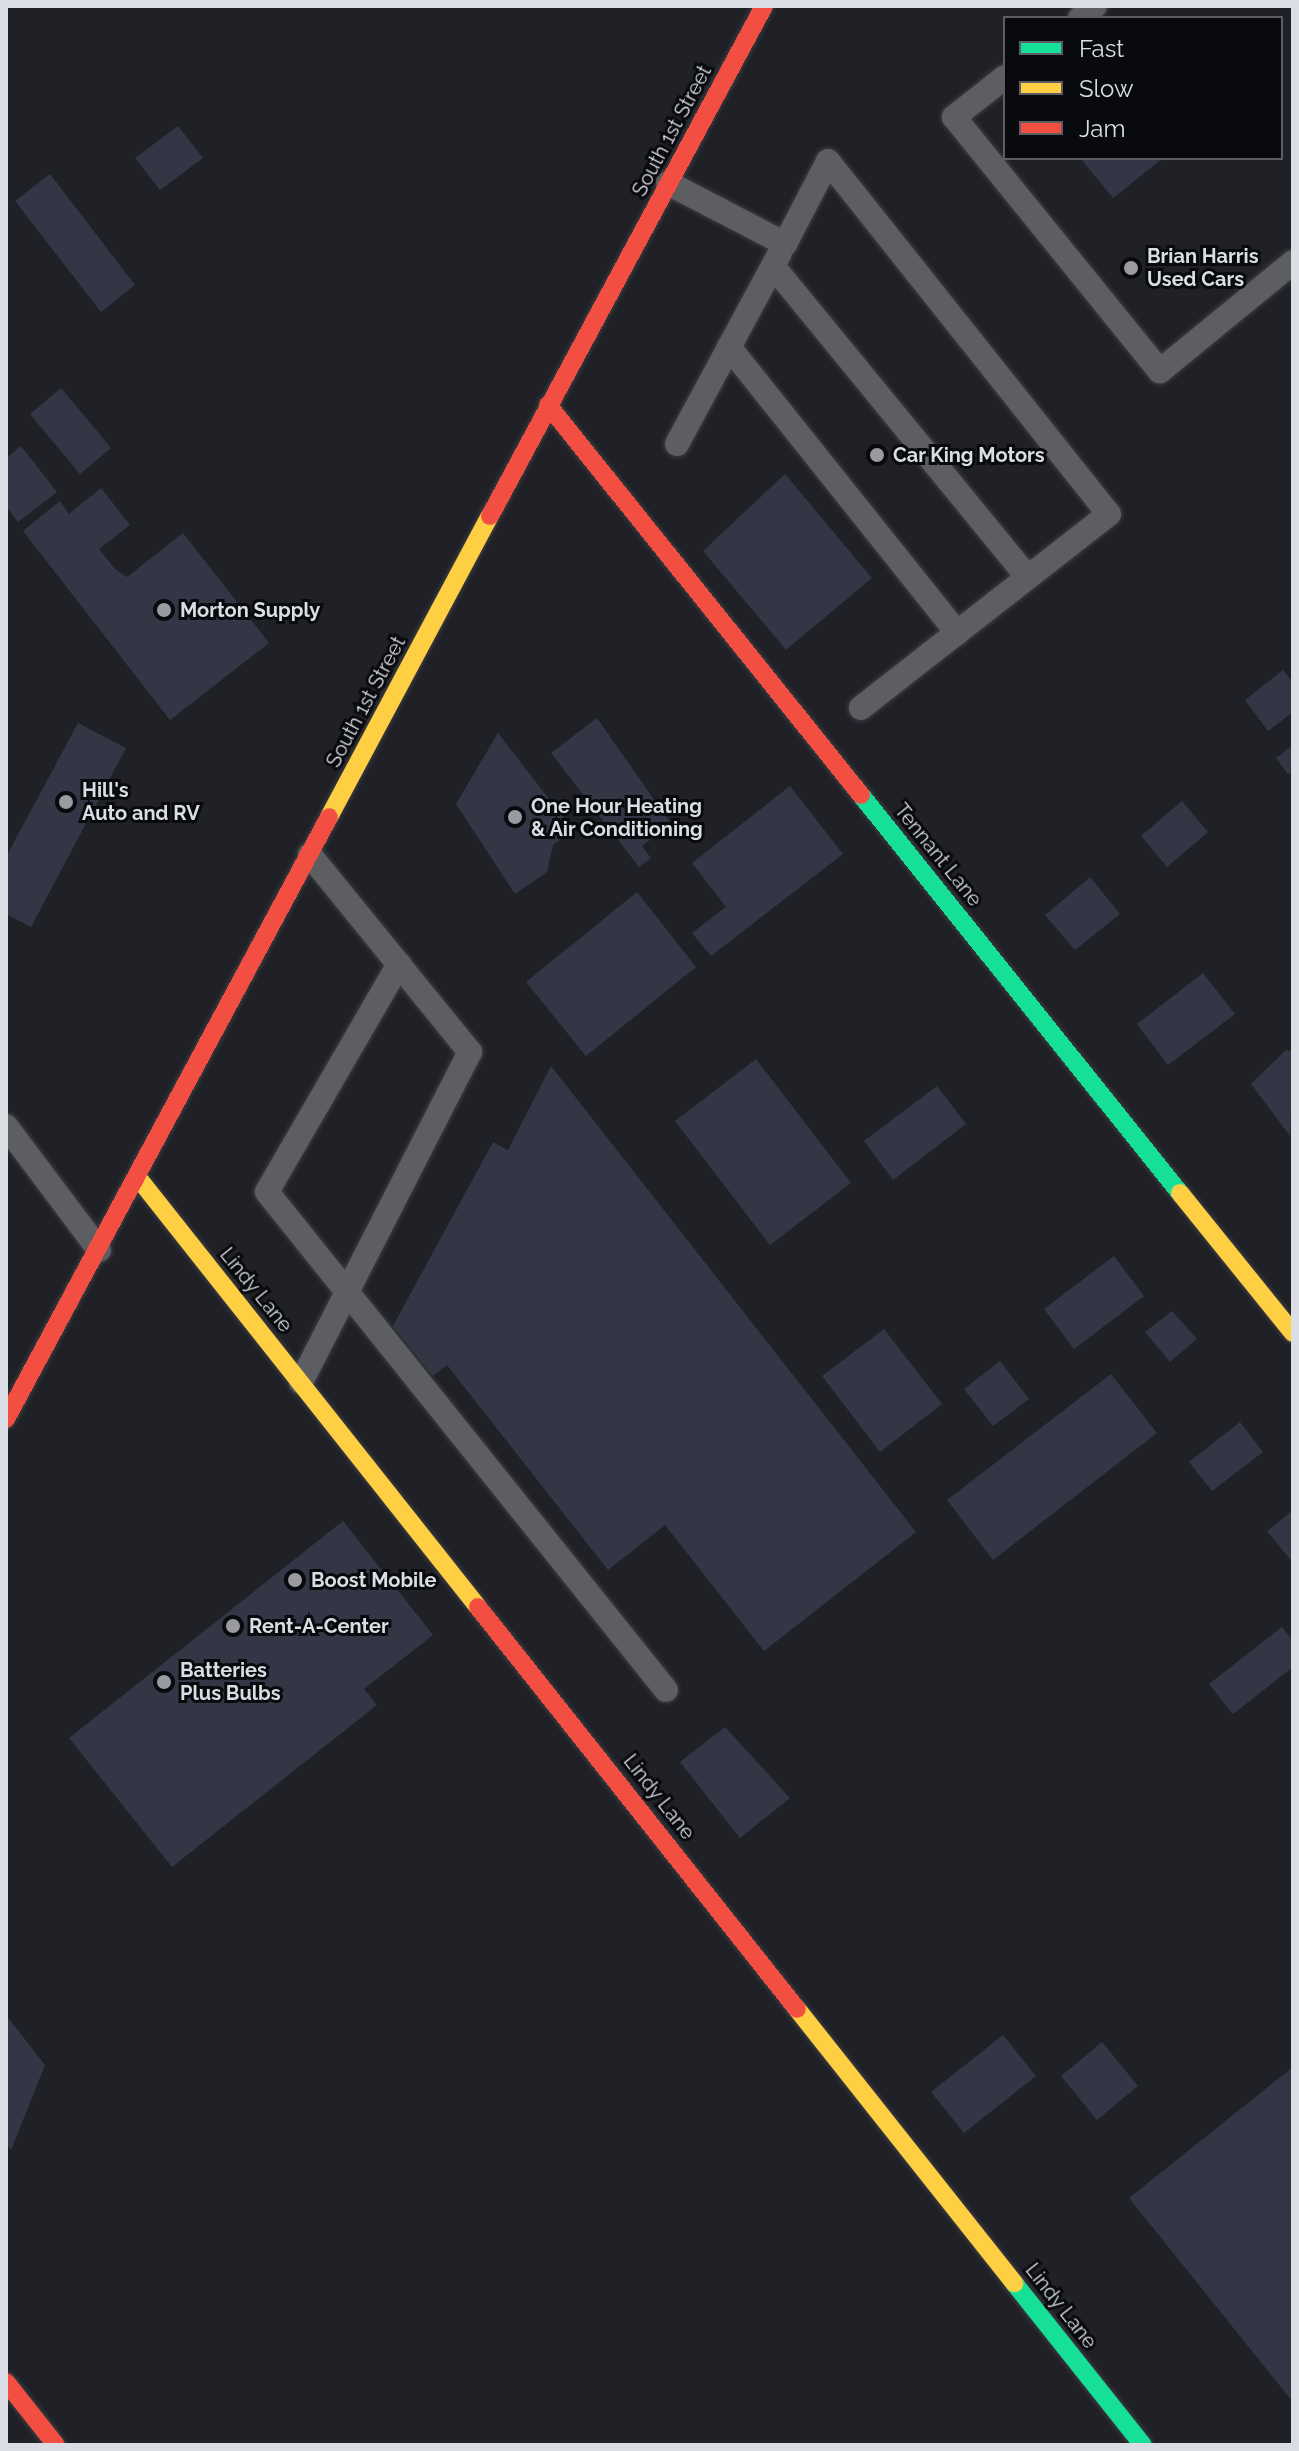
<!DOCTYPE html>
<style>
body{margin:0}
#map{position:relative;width:1299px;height:2451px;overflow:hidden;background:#202127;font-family:Raleway,sans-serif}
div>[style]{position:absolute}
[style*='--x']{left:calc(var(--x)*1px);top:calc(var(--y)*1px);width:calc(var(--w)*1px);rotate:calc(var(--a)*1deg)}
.building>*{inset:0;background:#333745}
.roads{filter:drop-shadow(0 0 2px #3c3d41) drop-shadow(0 0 2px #3c3d41)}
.lane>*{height:24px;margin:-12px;padding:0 12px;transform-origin:12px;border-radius:12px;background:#5d5e62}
.fast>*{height:18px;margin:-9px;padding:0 9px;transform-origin:9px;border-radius:9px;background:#16e098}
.slow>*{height:18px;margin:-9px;padding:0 9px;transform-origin:9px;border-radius:9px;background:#ffcf43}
.jam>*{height:18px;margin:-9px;padding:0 9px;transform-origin:9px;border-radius:9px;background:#f24e42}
.dots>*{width:22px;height:22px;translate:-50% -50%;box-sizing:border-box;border:4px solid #090a0e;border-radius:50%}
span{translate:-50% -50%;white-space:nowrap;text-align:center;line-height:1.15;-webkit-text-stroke:6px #090a0e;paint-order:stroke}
.street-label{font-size:20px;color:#dadde3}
.poi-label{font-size:20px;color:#dadde3;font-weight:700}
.left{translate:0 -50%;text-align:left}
.frame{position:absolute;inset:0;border:8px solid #dadde3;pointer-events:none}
.legend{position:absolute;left:1003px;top:16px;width:280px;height:144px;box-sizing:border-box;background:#090a0e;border:2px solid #5d5e63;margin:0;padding:10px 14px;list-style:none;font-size:24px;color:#dadde3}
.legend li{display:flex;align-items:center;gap:16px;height:40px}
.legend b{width:40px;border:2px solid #5d5e63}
</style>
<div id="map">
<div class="building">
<div style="clip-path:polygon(178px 126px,203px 158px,160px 190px,135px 158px)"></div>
<div style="clip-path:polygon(1080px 158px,1163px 158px,1113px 198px)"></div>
<div style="clip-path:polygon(50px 174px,135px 285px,101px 312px,15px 201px)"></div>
<div style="clip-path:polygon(61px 388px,111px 448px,80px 474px,30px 414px)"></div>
<div style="clip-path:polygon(21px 446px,57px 492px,18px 522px,6px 506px,6px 458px)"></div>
<div style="clip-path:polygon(785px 474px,872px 578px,786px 650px,703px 551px)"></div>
<div style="clip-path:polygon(101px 488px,130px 525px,99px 549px,115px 569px,127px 577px,183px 533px,269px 643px,170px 720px,23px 531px,60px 501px,69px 514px)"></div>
<div style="clip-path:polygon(1283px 670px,1293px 683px,1293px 712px,1268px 731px,1245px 700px)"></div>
<div style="clip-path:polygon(597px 718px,671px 824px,642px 846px,651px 858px,639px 867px,551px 753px)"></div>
<div style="clip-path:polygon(78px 723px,126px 748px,31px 927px,6px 914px,6px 857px)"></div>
<div style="clip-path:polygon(498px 733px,573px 830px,553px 845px,547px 872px,515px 894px,456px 804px)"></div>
<div style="clip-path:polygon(1293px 745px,1293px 770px,1288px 774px,1276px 758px)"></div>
<div style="clip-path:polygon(790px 786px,843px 854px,711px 956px,692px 933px,726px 907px,692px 863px)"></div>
<div style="clip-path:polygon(1182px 801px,1208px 832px,1167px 867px,1141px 836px)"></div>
<div style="clip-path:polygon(1090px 877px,1120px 914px,1075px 950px,1045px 915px)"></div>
<div style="clip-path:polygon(637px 892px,696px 967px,586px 1056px,526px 982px)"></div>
<div style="clip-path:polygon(1203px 973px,1235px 1014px,1168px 1065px,1137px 1024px)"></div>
<div style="clip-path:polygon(1286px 1050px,1293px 1052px,1290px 1136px,1251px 1084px)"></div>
<div style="clip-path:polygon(756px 1059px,851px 1183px,770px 1245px,675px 1121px)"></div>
<div style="clip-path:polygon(551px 1066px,916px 1532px,764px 1651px,665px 1525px,608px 1570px,447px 1365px,433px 1376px,393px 1326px,493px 1142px,508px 1150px)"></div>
<div style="clip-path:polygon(937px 1086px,966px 1124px,893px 1180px,864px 1141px)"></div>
<div style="clip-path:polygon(1114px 1256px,1144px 1296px,1074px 1349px,1044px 1309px)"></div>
<div style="clip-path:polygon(1172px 1311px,1197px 1339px,1170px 1362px,1145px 1332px)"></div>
<div style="clip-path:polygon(884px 1329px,942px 1404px,880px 1452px,822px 1376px)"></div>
<div style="clip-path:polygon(1000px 1361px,1029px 1399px,993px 1426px,964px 1389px)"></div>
<div style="clip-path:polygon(1111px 1374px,1157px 1433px,993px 1560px,947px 1500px)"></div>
<div style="clip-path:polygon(1240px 1422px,1263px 1452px,1212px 1491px,1189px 1462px)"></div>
<div style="clip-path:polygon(1293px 1510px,1293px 1563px,1267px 1531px)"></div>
<div style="clip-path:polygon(343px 1521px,433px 1635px,364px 1689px,377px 1705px,172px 1867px,69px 1738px)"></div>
<div style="clip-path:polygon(1282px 1627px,1293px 1641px,1293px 1667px,1233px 1714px,1209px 1684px)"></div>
<div style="clip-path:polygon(725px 1727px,790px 1798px,740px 1838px,680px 1762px)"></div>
<div style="clip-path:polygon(6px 2015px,45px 2065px,11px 2150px,6px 2144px)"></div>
<div style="clip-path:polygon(1003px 2035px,1036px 2076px,964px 2133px,931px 2092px)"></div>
<div style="clip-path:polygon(1102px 2042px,1138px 2086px,1097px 2120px,1061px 2076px)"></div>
<div style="clip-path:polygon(1293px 2067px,1293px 2402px,1129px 2198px)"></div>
</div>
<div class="roads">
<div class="lane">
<div style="--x:1080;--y:18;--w:19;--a:-39"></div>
<div style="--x:1005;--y:77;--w:65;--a:141.9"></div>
<div style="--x:954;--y:117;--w:327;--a:51"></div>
<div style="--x:1160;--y:371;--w:172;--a:-39.3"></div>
<div style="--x:668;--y:183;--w:132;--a:27.5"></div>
<div style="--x:785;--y:244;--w:93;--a:-62.6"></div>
<div style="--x:828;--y:161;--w:451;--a:51.5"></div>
<div style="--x:1109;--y:514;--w:315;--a:142"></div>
<div style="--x:773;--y:266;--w:402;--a:50.7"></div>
<div style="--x:729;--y:347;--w:366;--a:51.4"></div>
<div style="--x:677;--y:444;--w:217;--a:-61.7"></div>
<div style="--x:399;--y:964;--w:263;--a:120.1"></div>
<div style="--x:267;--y:1192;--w:638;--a:51.3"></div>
<div style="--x:6;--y:1126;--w:155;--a:53.1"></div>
<div style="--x:301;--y:1382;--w:371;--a:-62.9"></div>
<div style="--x:470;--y:1052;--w:254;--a:-129.1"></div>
</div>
<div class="fast">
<div style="--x:861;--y:795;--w:510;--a:51.29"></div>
<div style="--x:1014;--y:2283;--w:207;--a:51.5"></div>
</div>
<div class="slow">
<div style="--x:329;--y:817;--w:341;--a:-61.9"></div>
<div style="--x:139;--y:1179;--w:546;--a:51.62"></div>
<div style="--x:1180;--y:1193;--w:180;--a:51.1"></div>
<div style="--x:797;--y:2009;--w:350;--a:51.6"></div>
</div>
<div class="jam">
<div style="--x:548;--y:405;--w:500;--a:51.25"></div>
<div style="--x:490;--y:516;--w:579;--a:-61.75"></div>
<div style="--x:6;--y:1419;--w:683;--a:-61.78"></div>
<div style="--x:478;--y:1607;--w:513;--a:51.57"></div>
<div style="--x:6;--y:2382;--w:80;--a:51.6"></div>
</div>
</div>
<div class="dots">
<div style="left:1131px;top:268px;background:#999ba1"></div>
<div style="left:877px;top:455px;background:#999ba1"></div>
<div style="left:164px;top:610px;background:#999ba1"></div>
<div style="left:66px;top:802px;background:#999ba1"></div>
<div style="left:515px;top:817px;background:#999ba1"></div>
<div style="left:295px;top:1580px;background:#999ba1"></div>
<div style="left:233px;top:1626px;background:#999ba1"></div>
<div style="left:164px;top:1682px;background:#999ba1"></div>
</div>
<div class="street-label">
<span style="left:672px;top:131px;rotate:-62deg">South 1st Street</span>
<span style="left:366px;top:702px;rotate:-62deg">South 1st Street</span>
<span style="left:938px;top:855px;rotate:51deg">Tennant Lane</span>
<span style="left:256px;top:1290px;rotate:51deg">Lindy Lane</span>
<span style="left:659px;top:1797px;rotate:52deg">Lindy Lane</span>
<span style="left:1061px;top:2306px;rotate:52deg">Lindy Lane</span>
</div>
<div class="poi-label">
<span class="left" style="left:1147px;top:268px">Brian Harris<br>Used Cars</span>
<span class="left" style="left:893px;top:455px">Car King Motors</span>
<span class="left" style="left:180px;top:610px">Morton Supply</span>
<span class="left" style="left:82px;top:802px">Hill's<br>Auto and RV</span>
<span class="left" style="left:531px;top:818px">One Hour Heating<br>&amp; Air Conditioning</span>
<span class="left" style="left:311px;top:1580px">Boost Mobile</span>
<span class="left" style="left:249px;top:1626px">Rent-A-Center</span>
<span class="left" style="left:180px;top:1682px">Batteries<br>Plus Bulbs</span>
</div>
<div class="frame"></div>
<ul class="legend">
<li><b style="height:10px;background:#16e098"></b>Fast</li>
<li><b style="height:10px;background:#ffcf43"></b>Slow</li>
<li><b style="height:10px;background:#f24e42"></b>Jam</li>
</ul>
</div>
